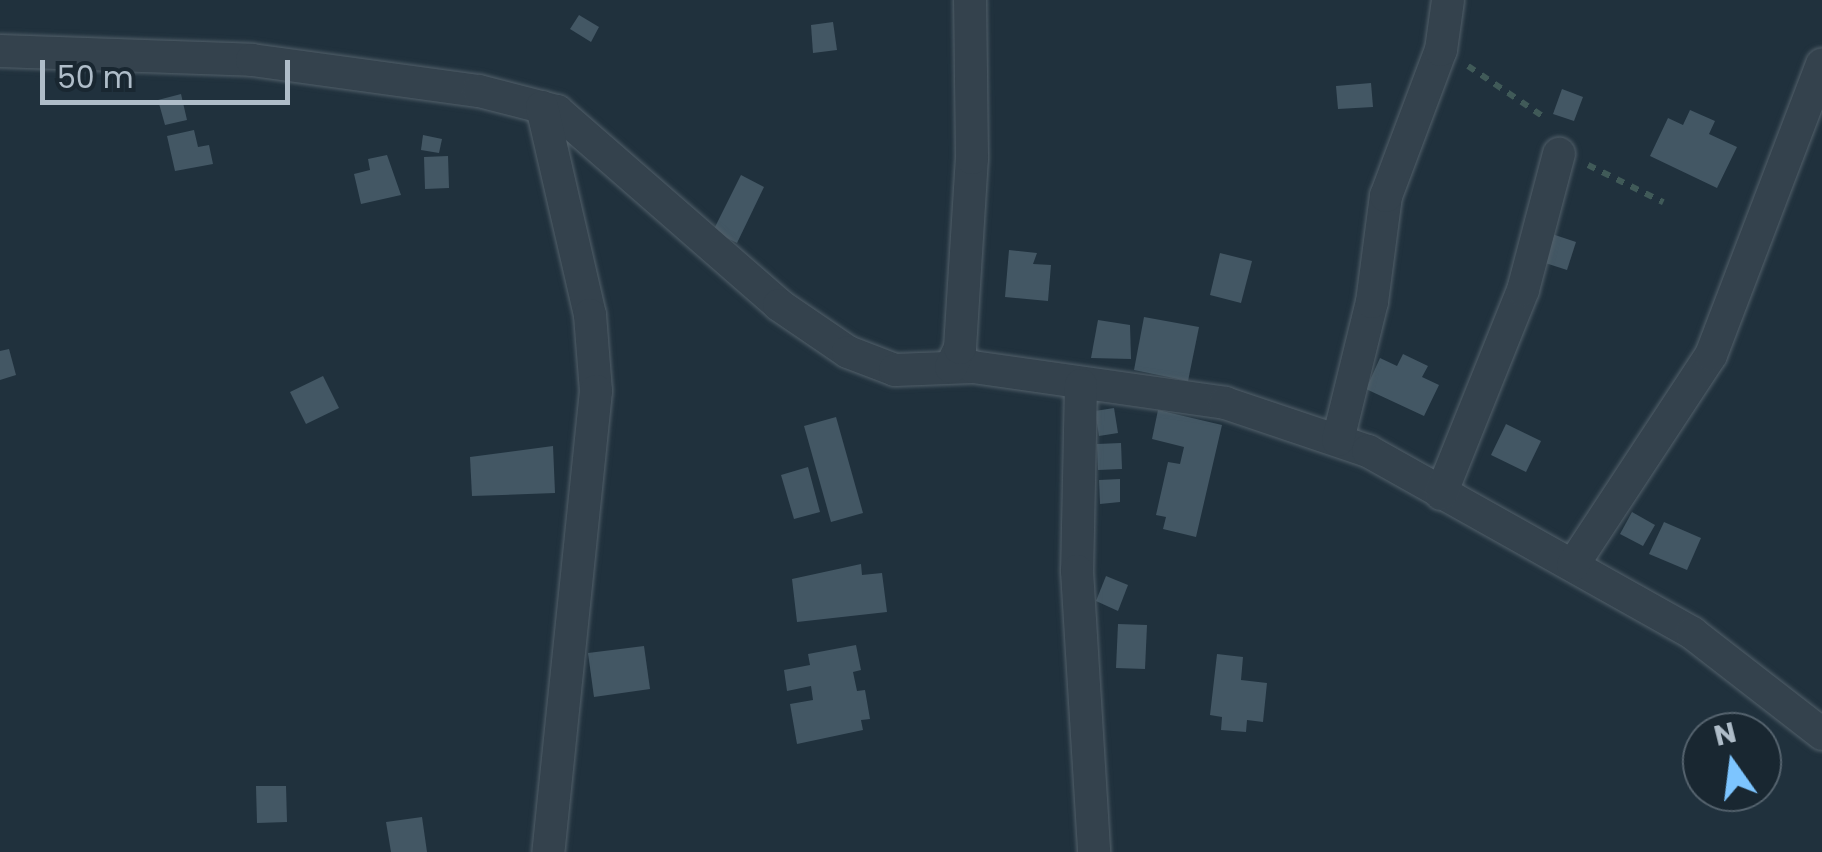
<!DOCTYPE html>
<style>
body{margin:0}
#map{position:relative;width:1822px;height:852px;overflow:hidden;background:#20313d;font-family:Poppins,sans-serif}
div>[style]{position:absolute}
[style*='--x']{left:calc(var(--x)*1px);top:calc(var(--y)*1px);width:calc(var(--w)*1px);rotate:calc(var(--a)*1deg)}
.building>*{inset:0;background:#435764}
.path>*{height:6px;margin-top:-3px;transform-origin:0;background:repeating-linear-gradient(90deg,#405a58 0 8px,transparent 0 16px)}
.roads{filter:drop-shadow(0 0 2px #52606a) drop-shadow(0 0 2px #52606a)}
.minor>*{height:32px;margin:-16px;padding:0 16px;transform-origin:16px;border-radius:16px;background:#34424d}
span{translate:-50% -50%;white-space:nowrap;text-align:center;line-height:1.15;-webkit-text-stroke:8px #192731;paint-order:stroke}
.north{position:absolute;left:1682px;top:712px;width:100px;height:100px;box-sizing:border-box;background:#192731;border:2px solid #55636e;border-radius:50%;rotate:346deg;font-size:28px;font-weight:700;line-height:40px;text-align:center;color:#afbdc9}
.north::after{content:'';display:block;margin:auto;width:35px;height:45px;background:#7dc5ff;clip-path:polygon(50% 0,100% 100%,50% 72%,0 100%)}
.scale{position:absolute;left:40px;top:60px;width:250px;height:45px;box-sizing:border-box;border:5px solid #afbdc9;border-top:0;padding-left:12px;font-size:30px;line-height:35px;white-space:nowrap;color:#afbdc9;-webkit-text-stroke:8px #192731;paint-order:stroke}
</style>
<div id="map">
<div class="building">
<div style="clip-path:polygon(579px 15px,599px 27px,591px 42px,570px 29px)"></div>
<div style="clip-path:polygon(833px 22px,837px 50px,813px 53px,811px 25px)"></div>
<div style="clip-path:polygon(1371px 83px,1373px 107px,1338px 109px,1336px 86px)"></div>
<div style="clip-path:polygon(1562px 89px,1583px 97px,1574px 121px,1553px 114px)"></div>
<div style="clip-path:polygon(181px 94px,187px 120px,165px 125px,158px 100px)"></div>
<div style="clip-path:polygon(1690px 110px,1715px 121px,1709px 134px,1737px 147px,1717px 188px,1650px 156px,1668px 118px,1683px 125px)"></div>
<div style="clip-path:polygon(194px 130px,198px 147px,209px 145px,213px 164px,175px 171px,167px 136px)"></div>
<div style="clip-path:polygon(423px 135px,442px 139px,439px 153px,421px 150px)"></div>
<div style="clip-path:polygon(387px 155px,401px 195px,361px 204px,354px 174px,370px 170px,368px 159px)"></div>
<div style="clip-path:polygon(448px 156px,449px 188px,425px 189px,424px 157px)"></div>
<div style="clip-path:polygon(741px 175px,764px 187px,737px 243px,713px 231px)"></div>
<div style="clip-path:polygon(1546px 232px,1576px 242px,1567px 270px,1536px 260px)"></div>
<div style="clip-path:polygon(1009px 250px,1037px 253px,1033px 264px,1051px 265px,1048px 301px,1005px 297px)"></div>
<div style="clip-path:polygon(1220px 253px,1252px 261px,1241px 303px,1210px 295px)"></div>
<div style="clip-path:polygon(1144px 317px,1199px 327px,1188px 381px,1134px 370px)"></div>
<div style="clip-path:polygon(1098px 320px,1130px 325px,1131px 359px,1091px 358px)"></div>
<div style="clip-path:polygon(9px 349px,16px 375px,0 380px,0 351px)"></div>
<div style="clip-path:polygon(1403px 354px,1428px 366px,1422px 377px,1439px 385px,1424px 416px,1366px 389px,1380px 358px,1397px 366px)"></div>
<div style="clip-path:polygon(323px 376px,339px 408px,306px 424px,290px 392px)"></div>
<div style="clip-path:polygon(1114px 408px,1118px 433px,1099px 436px,1095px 411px)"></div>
<div style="clip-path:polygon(1158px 410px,1222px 425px,1196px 537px,1163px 529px,1166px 517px,1156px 515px,1168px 462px,1180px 464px,1184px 447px,1152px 439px)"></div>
<div style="clip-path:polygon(836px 417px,863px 513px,831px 522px,804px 426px)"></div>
<div style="clip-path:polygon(1506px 424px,1541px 441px,1526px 472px,1491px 455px)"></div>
<div style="clip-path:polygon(1121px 443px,1122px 469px,1098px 470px,1097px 444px)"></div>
<div style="clip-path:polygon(553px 446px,555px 493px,472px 496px,470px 457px)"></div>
<div style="clip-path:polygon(808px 467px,820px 512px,794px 519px,781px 475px)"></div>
<div style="clip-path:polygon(1120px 479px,1120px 502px,1100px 504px,1099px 480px)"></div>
<div style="clip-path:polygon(1632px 512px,1655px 525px,1643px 546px,1620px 534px)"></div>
<div style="clip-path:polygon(1664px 522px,1701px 538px,1687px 570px,1649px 554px)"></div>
<div style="clip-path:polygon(861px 564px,862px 575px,882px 573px,887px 612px,797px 622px,792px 579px)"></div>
<div style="clip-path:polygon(1106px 576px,1128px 585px,1118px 611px,1096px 601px)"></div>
<div style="clip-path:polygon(1118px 624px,1147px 625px,1145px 669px,1116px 668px)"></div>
<div style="clip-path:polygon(856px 645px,861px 670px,853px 672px,857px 691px,865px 690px,870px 719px,861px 720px,863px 730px,797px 744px,790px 704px,813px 700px,811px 686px,787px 691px,784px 670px,810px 665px,808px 654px)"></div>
<div style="clip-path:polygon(644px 646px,650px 689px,594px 697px,588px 653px)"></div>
<div style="clip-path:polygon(1217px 654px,1243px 657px,1241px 680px,1267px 683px,1263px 722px,1247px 720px,1246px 732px,1221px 730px,1222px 717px,1210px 715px)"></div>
<div style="clip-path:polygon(256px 786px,286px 786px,287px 822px,257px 823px)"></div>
<div style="clip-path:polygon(422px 817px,427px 852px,391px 852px,386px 822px)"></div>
</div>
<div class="path">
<div style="--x:1468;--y:66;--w:95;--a:33.9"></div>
<div style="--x:1588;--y:165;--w:84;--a:26.3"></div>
</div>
<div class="roads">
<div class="minor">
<div style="--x:0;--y:51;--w:252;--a:2"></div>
<div style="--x:252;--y:60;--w:229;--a:7.8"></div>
<div style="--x:479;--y:91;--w:81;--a:14.4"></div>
<div style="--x:557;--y:111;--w:295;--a:41.1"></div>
<div style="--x:779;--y:305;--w:83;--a:34.3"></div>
<div style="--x:848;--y:352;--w:50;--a:21"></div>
<div style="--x:895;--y:370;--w:78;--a:-2.2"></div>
<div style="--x:973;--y:367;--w:255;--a:8.1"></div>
<div style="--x:1225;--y:403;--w:151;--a:18.6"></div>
<div style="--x:1368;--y:451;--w:372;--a:29.3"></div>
<div style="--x:1692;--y:633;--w:165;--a:37.8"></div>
<div style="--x:542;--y:107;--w:213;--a:77"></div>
<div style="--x:590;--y:315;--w:76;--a:85.5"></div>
<div style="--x:596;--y:391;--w:463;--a:95.9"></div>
<div style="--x:951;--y:367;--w:21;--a:-65"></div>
<div style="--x:960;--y:348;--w:190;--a:-86.4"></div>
<div style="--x:972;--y:158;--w:158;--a:-90.7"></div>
<div style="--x:1081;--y:385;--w:186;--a:91.2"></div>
<div style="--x:1077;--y:571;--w:282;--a:86.5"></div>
<div style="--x:1338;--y:440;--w:142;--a:-76.2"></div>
<div style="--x:1372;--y:302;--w:107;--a:-82.5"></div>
<div style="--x:1386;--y:196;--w:156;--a:-69.4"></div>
<div style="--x:1441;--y:50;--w:50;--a:-82"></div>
<div style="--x:1441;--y:494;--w:220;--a:-68.1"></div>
<div style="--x:1523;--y:290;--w:141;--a:-75.2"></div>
<div style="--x:1573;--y:565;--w:251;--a:-56.7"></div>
<div style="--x:1711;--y:355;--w:311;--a:-69.1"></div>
</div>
</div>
<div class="north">N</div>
<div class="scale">50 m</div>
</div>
